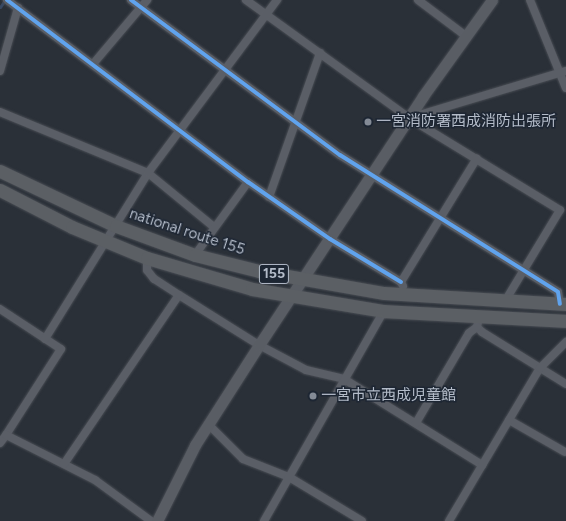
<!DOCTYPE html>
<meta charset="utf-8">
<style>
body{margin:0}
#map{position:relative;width:566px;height:521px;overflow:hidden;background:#2a3038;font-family:Figtree,"Noto Sans JP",sans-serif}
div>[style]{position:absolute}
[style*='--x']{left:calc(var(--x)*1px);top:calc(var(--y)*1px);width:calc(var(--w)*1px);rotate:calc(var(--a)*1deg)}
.stream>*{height:3px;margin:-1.5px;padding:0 1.5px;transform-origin:1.5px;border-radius:1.5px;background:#384963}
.roads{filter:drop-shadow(0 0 1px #484c53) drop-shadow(0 0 1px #484c53)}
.minor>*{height:8px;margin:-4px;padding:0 4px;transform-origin:4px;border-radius:4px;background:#5a5e66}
.secondary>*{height:11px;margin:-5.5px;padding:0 5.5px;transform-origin:5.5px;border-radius:5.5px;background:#595d64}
.trunk>*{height:13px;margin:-6.5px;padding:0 6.5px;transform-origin:6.5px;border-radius:6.5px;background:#5b5f64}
.cycleway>*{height:4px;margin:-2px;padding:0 2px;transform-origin:2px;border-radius:2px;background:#60a3ed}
.dots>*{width:11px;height:11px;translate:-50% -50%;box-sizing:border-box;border:2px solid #1d2633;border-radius:50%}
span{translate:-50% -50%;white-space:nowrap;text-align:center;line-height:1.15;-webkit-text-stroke:3px #1d2633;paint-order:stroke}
.shield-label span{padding:1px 3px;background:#1d2633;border:1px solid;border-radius:3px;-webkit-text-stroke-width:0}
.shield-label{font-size:14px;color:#b4bcc9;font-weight:700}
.poi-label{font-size:15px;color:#b4bcc9}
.left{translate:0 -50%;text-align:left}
.street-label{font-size:15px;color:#b4bcc9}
</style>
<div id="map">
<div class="stream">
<div style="--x:0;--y:7;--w:9;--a:-54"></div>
</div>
<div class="roads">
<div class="minor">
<div style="--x:7;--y:0;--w:302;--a:37.1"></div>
<div style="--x:248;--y:182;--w:100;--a:34.8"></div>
<div style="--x:330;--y:239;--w:83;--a:31.2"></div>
<div style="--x:131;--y:0;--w:260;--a:36.6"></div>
<div style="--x:340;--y:155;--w:257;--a:32.1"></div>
<div style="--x:558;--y:292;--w:12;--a:81"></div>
<div style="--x:246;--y:0;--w:201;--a:35.9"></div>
<div style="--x:409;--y:118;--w:177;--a:31.4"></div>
<div style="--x:560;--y:210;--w:106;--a:121.1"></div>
<div style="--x:418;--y:0;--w:60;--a:36.9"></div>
<div style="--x:530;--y:0;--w:95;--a:67.8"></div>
<div style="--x:93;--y:64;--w:84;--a:-49.8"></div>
<div style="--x:0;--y:71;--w:66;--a:-74.1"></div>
<div style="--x:0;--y:112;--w:160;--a:22.4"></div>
<div style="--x:148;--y:173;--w:85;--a:39.3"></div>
<div style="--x:409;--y:118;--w:164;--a:-16.7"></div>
<div style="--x:269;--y:197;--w:153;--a:-70.5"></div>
<div style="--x:195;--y:255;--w:90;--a:-54"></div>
<div style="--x:403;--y:286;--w:4;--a:-117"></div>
<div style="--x:401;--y:282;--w:145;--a:-58.5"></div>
<div style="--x:179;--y:295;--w:94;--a:32"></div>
<div style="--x:259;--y:345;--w:53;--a:28"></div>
<div style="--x:306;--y:370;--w:39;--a:13"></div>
<div style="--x:344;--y:379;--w:163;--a:31.9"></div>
<div style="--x:0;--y:309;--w:73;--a:33.3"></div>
<div style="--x:61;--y:349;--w:102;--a:122.6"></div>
<div style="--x:479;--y:318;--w:9;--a:103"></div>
<div style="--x:477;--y:327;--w:7;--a:45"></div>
<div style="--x:482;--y:332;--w:99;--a:31.8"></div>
<div style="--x:45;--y:339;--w:195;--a:-58.2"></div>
<div style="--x:148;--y:173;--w:216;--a:-53.3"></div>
<div style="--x:509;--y:420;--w:64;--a:29.7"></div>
<div style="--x:416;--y:423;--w:104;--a:-59.5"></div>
<div style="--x:469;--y:333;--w:10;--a:-37"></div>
<div style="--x:209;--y:425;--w:48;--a:45"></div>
<div style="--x:243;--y:459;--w:49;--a:21.4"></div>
<div style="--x:289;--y:477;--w:85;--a:31.1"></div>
<div style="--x:0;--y:443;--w:10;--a:-53"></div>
<div style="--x:6;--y:435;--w:100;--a:26.8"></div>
<div style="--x:95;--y:480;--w:69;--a:36.2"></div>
<div style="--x:64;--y:464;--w:204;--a:-55.8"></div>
<div style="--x:179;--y:295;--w:30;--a:-147"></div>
<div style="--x:154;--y:279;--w:11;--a:-128"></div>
<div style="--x:147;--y:270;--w:12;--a:-90"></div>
<div style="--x:264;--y:521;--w:242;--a:-60.3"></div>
<div style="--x:449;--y:521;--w:178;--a:-59.3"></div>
<div style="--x:540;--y:368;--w:37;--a:-45"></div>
</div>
<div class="secondary">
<div style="--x:157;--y:521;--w:85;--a:-63.4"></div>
<div style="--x:195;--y:445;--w:119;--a:-57.4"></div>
<div style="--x:259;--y:345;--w:298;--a:-56.6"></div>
<div style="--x:423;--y:96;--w:118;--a:-54.3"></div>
</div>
<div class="trunk">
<div style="--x:0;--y:171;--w:128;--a:25.4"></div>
<div style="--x:116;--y:226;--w:84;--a:20.2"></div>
<div style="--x:195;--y:255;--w:66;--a:14"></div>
<div style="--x:259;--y:271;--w:127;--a:10"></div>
<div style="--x:384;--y:293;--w:182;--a:3.5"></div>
<div style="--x:0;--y:190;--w:81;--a:27.2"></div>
<div style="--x:72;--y:227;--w:81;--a:22.5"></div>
<div style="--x:147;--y:258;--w:109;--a:16.4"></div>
<div style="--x:252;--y:289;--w:134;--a:9.5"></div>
<div style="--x:384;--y:311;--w:182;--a:3.1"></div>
</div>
</div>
<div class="cycleway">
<div style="--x:7;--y:0;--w:302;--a:37.1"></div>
<div style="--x:248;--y:182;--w:100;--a:34.8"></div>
<div style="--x:330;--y:239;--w:83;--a:31.2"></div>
<div style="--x:131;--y:0;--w:260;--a:36.6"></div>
<div style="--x:340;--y:155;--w:257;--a:32.1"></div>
<div style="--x:558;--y:292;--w:12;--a:81"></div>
</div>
<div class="dots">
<div style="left:368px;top:122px;background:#848b96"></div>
<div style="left:313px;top:396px;background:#848b96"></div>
</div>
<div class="shield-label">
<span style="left:274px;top:274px">155</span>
</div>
<div class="poi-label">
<span class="left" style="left:376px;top:122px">一宮消防署西成消防出張所</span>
<span class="left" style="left:321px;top:396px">一宮市立西成児童館</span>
</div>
<div class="street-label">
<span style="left:187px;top:232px;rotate:18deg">national route 155</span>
</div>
</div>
